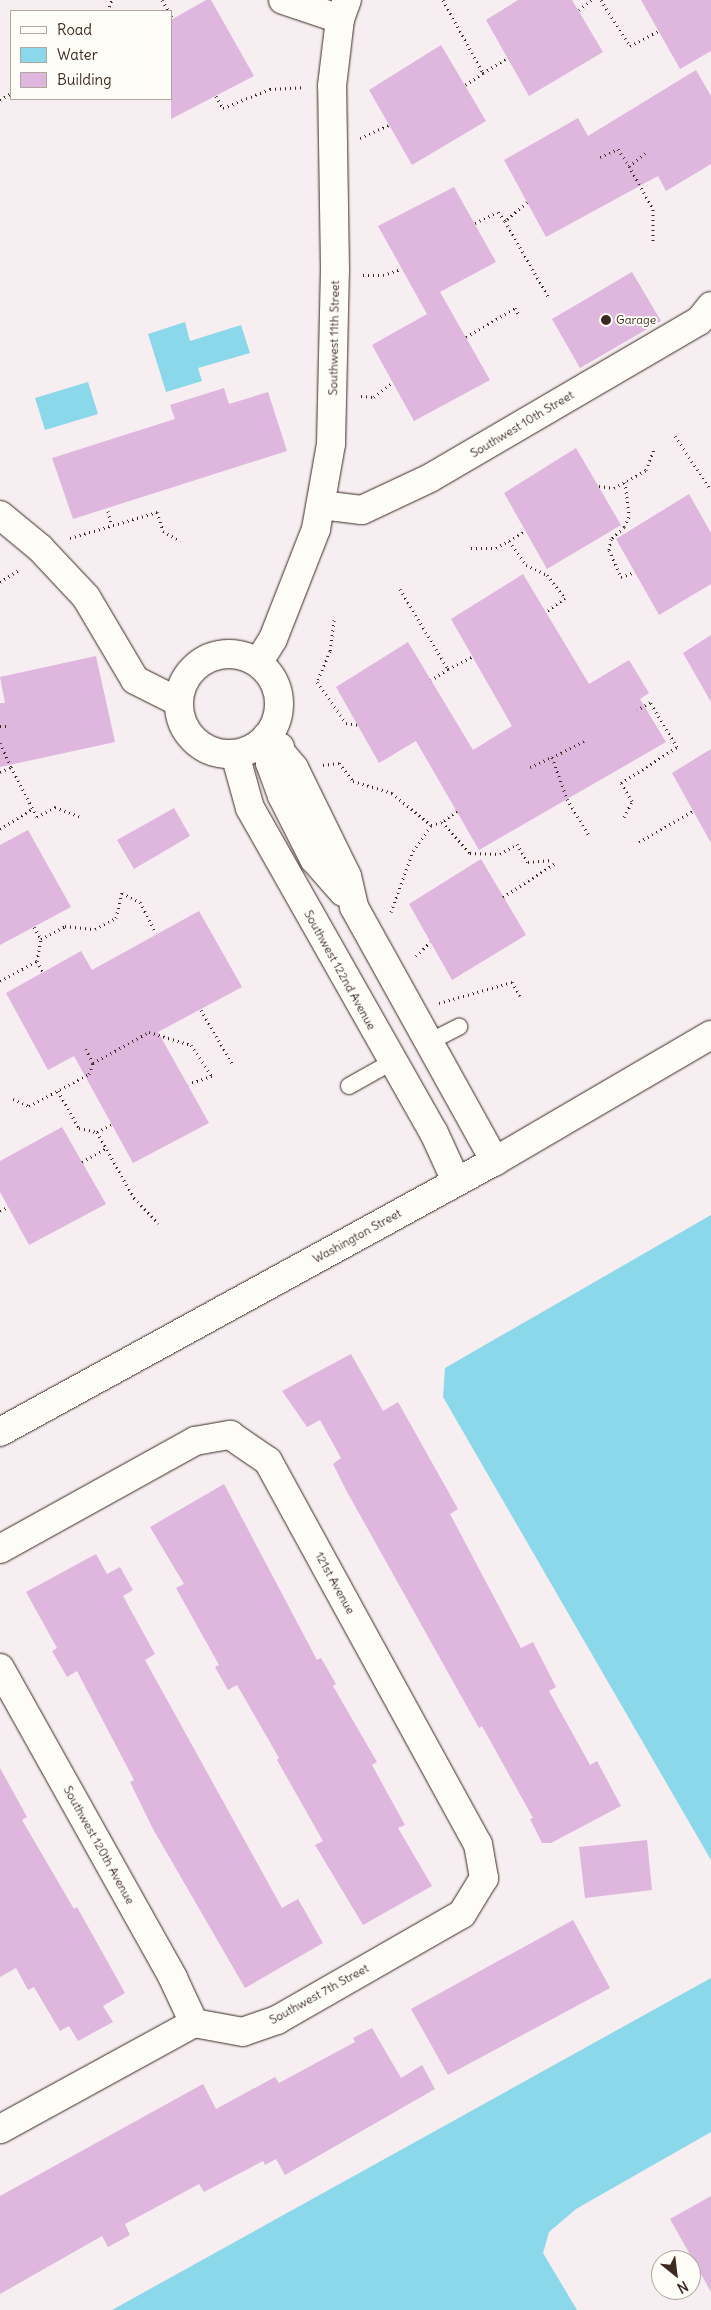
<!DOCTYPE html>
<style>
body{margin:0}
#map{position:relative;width:711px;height:2310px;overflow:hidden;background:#f7eef2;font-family:Delius,sans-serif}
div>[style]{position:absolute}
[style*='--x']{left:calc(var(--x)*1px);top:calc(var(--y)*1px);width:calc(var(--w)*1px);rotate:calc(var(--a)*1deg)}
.water>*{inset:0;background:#8ad8e9}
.building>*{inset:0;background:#deb6de}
.path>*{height:3px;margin-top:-1.5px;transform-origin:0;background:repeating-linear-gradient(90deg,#3b2a1e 0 1px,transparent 0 5px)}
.roads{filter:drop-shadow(0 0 1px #3b2a1e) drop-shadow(0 0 1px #3b2a1e)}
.lane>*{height:16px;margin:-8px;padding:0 8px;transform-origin:8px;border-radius:8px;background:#fdfcf7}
.street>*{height:28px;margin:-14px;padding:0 14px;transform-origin:14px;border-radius:14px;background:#fdfcf7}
.street>.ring{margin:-14px;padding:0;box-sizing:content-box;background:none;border:28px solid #fdfcf7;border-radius:50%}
.secondary>*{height:28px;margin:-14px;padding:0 14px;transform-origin:14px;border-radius:14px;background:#fdfcf7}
.dots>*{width:14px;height:14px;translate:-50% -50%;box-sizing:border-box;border:2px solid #fdfcf7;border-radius:50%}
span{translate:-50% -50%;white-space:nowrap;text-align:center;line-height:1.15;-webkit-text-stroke:4px #fdfcf7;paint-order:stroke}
.poi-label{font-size:12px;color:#3b2a1e}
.left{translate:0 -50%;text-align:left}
.street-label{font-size:12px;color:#3b2a1e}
.legend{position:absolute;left:10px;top:10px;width:162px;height:90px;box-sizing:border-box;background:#fdfcf7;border:1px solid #afa8a0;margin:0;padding:6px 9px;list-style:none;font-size:15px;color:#3b2a1e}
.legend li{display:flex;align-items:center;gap:10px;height:25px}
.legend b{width:25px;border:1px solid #afa8a0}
.north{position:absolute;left:651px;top:2250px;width:50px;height:50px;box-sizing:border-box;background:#fdfcf7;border:1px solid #afa8a0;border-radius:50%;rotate:151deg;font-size:14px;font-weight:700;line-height:20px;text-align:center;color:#3b2a1e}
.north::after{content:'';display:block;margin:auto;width:18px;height:22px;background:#3b2a1e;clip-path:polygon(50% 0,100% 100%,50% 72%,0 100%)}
</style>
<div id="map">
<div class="water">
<div style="clip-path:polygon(185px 322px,190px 341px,241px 325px,250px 353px,198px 368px,202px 381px,166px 392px,148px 334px)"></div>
<div style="clip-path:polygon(88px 382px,98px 414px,45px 430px,35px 398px)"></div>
<div style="clip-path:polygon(711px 1215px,711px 1860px,443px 1397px,445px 1368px)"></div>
<div style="clip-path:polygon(711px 1978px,711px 2132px,576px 2209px,549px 2232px,543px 2253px,577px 2310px,112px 2310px)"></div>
</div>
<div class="building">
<div style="clip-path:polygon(206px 0,211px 0,254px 76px,171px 119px,171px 20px)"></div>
<div style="clip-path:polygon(518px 0,572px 0,603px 52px,529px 96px,486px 20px)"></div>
<div style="clip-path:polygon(641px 0,711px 0,711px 51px,680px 69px)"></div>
<div style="clip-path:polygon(441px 45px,486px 121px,412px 165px,369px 90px)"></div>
<div style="clip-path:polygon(696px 70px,711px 96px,711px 164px,666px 191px,658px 176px,546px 237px,504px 160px,578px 118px,588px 136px)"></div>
<div style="clip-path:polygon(454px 187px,496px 262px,440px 292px,490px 380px,414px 421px,372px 345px,427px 314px,378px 226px)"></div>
<div style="clip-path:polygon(632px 272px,661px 321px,580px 368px,552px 319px)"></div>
<div style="clip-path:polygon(224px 388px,229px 404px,268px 392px,287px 451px,73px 519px,52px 458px,175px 419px,170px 405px)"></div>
<div style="clip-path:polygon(576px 448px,621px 525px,547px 569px,504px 493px)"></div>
<div style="clip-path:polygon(689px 494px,711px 533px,711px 584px,659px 615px,616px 539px)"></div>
<div style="clip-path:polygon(523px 574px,589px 684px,629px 660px,649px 693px,640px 699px,666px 742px,479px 850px,416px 741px,379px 763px,336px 687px,408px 642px,473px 750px,512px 726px,451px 619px)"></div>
<div style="clip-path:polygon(711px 635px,711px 702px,683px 653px)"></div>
<div style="clip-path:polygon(96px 656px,115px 742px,0 767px,0 703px,5px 703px,0 677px)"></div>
<div style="clip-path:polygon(711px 749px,711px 843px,672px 773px)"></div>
<div style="clip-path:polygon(174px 808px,190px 836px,134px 869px,117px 840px)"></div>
<div style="clip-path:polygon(28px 830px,71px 907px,0 945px,0 845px)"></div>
<div style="clip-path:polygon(481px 859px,526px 935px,452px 980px,409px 904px)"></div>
<div style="clip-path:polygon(199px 911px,242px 987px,158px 1032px,209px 1123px,133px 1163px,74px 1056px,48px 1070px,6px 993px,81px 951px,92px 970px)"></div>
<div style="clip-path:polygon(62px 1127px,106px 1204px,29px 1245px,0 1192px,0 1161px)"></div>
<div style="clip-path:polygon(351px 1354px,383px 1411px,398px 1402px,458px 1509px,450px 1514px,521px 1648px,533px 1642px,556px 1687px,549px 1691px,590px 1765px,597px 1761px,621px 1806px,551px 1843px,542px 1843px,530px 1819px,533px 1818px,482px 1726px,479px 1728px,346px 1490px,333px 1464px,341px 1458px,320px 1420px,307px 1427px,282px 1391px)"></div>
<div style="clip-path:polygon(224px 1484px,317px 1660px,321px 1658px,336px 1684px,333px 1686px,377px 1762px,372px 1765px,405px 1825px,398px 1828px,432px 1886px,363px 1925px,315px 1845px,323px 1841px,277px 1760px,279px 1758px,237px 1685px,228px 1690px,215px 1667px,219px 1665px,176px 1588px,184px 1584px,150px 1527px)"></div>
<div style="clip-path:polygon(96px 1554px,107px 1574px,120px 1567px,133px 1590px,123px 1596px,155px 1654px,145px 1660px,282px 1908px,298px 1899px,323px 1943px,245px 1988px,153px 1829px,130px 1782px,134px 1780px,77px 1671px,67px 1677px,52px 1651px,57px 1648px,26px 1592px)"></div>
<div style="clip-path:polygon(0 1768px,27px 1817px,22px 1820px,74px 1909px,77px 1907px,125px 1993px,103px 2006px,113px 2022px,78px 2041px,69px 2026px,60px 2031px,34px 1987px,28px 1990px,16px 1968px,0 1977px)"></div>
<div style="clip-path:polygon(647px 1840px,652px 1890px,585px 1898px,579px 1847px)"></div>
<div style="clip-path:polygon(573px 1920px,610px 1988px,448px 2075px,411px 2009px)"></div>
<div style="clip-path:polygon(372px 2028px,401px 2078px,422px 2065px,435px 2089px,285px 2175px,276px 2159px,265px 2165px,263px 2161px,204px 2192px,199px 2184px,125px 2224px,130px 2235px,108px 2247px,102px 2236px,0 2294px,0 2196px,203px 2084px,216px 2109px,275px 2077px,279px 2083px,355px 2042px,353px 2038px)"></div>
<div style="clip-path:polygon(711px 2196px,711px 2292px,670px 2219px)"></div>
</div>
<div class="path">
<div style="--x:162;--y:0;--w:13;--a:58"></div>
<div style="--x:443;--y:0;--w:83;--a:61.3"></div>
<div style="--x:483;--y:73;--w:22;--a:146"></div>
<div style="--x:601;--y:0;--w:54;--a:57.8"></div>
<div style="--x:630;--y:46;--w:32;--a:-28"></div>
<div style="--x:579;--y:10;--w:16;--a:-38"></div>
<div style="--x:107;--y:11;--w:12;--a:-66"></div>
<div style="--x:171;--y:16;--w:4;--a:56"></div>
<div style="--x:483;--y:73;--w:28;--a:-32"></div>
<div style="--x:216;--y:96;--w:14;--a:60"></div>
<div style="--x:223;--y:108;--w:51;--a:-22"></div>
<div style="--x:270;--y:89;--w:34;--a:-3"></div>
<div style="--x:0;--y:100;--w:13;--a:-32"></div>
<div style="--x:360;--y:138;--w:32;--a:-24"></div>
<div style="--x:645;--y:153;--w:21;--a:141"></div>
<div style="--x:629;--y:166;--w:49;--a:60.8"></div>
<div style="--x:653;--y:209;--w:33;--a:90"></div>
<div style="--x:600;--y:157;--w:20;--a:-24"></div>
<div style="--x:618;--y:149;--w:20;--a:57"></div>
<div style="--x:527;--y:202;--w:29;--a:139"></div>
<div style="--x:505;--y:221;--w:89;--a:60.3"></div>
<div style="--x:475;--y:223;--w:25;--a:-26"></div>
<div style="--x:498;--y:212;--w:11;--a:52"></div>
<div style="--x:363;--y:275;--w:20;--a:0"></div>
<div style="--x:383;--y:275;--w:19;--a:-18"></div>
<div style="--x:466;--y:337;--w:57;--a:-30.6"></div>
<div style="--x:515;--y:308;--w:8;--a:60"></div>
<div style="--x:361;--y:396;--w:13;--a:4"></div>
<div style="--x:374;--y:397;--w:23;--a:-38"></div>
<div style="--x:675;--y:436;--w:65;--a:56.3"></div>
<div style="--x:625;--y:482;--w:35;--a:83"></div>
<div style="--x:629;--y:517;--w:11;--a:117"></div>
<div style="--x:624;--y:527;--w:18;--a:137"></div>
<div style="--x:611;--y:539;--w:11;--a:100"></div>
<div style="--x:609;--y:550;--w:30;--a:66"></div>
<div style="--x:621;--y:577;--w:15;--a:-20"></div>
<div style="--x:599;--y:486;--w:15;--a:8"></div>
<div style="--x:614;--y:488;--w:37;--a:-29"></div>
<div style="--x:646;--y:470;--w:22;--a:-69"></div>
<div style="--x:108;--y:511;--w:13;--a:77"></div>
<div style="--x:70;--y:538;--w:91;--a:-16.6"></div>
<div style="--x:157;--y:512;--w:20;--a:72"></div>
<div style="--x:163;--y:531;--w:20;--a:30"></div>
<div style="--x:509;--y:541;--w:29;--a:55"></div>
<div style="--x:526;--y:565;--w:23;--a:25"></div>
<div style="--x:547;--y:575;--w:29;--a:52"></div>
<div style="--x:565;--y:598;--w:24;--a:144"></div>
<div style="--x:471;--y:548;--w:25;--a:0"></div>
<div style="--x:496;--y:548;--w:34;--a:-30"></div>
<div style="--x:0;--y:582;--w:24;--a:-33"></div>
<div style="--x:400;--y:589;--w:93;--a:59"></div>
<div style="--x:448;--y:669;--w:20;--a:147"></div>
<div style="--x:334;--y:620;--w:31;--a:97"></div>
<div style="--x:330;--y:651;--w:34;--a:113"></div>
<div style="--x:317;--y:682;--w:50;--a:54.7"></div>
<div style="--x:346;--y:723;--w:12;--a:9"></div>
<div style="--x:448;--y:669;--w:27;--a:-27"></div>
<div style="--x:0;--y:726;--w:10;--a:0"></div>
<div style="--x:584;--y:741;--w:36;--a:153"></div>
<div style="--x:552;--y:757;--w:45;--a:70.3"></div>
<div style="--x:567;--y:799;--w:44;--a:58.8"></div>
<div style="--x:0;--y:743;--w:26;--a:65"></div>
<div style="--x:323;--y:765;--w:16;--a:-7"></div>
<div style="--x:339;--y:763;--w:23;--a:52"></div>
<div style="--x:353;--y:781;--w:41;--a:17.1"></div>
<div style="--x:392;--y:793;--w:50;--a:39.4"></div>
<div style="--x:431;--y:825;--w:11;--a:-15"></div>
<div style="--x:530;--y:767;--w:24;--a:-24"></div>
<div style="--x:0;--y:772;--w:12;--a:-24"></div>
<div style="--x:11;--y:767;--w:56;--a:62.5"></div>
<div style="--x:37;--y:817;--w:21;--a:-29"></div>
<div style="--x:55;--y:807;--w:26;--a:21"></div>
<div style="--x:457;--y:811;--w:19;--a:144"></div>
<div style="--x:442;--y:822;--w:42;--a:47.9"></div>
<div style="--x:470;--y:853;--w:30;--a:2"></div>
<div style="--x:500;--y:854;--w:20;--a:-30"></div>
<div style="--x:517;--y:844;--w:21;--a:59"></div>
<div style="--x:528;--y:862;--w:24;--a:-5"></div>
<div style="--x:624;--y:817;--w:18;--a:-63"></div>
<div style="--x:632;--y:801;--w:21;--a:-121"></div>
<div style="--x:621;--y:783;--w:67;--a:-32.7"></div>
<div style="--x:677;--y:747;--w:52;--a:-121"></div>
<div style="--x:650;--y:702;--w:15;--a:148"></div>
<div style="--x:0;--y:829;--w:38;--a:-32"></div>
<div style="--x:639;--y:842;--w:62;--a:-29.9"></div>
<div style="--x:503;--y:897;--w:61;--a:-32.9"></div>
<div style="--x:391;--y:912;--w:65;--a:-70.2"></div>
<div style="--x:413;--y:851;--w:32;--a:-55"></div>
<div style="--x:34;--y:927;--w:14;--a:60"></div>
<div style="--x:41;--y:939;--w:27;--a:-28"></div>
<div style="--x:65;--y:926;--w:30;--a:6"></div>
<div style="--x:95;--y:929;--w:24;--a:-28"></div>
<div style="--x:116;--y:918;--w:26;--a:-77"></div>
<div style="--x:122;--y:893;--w:20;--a:27"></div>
<div style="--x:140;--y:902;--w:35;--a:63"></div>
<div style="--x:416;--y:956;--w:20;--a:-45"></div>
<div style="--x:37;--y:961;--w:22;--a:-80"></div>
<div style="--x:0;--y:981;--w:42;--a:-28.4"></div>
<div style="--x:37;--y:961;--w:13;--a:61"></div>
<div style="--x:439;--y:1003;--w:76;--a:-16"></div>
<div style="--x:512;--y:982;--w:16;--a:60"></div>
<div style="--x:201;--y:1010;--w:64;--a:59.8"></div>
<div style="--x:93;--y:1063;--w:64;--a:-29"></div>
<div style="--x:149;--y:1032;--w:44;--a:17.2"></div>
<div style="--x:191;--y:1045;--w:37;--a:56"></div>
<div style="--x:212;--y:1076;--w:25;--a:162"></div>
<div style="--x:58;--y:1091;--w:43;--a:60.4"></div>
<div style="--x:79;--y:1128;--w:18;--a:13"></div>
<div style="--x:97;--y:1132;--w:76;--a:60.7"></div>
<div style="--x:134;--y:1198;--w:35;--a:46"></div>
<div style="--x:13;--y:1099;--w:17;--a:24"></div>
<div style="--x:29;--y:1106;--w:68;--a:-28.1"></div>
<div style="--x:89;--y:1074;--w:12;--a:-70"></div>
<div style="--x:93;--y:1063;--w:16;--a:-117"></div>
<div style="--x:97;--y:1132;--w:17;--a:-28"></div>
<div style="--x:82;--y:1162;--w:28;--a:-30"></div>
<div style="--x:0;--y:1211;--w:9;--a:-27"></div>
</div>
<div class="roads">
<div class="lane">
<div style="--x:429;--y:1042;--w:34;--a:-27"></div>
<div style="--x:349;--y:1086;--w:49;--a:-29.2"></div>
</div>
<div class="street">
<div style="--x:283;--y:0;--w:60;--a:18.4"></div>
<div style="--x:321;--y:505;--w:41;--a:7"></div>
<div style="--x:362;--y:510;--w:75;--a:-25.2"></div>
<div style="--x:430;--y:478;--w:311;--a:-30.3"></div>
<div style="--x:699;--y:321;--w:19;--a:-51"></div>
<div style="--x:0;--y:515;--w:52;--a:39.5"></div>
<div style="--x:40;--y:548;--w:67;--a:46.8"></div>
<div style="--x:86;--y:597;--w:96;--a:59.4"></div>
<div style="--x:135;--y:680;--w:49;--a:26.6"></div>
<div class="ring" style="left:179px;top:654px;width:72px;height:72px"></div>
<div style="--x:258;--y:663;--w:28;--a:-58"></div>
<div style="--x:273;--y:639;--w:118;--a:-68.6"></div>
<div style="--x:316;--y:529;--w:86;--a:-80"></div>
<div style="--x:331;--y:444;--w:174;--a:-88.7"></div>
<div style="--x:335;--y:270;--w:184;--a:-90.9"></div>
<div style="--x:332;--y:86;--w:67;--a:-83.2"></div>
<div style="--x:340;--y:19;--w:20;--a:-70"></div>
<div style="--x:267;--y:736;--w:42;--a:49.8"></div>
<div style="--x:294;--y:768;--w:120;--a:63.9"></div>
<div style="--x:347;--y:876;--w:32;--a:77"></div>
<div style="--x:354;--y:907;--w:291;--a:61"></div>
<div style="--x:280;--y:747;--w:19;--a:122"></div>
<div style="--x:270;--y:763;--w:35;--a:70"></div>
<div style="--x:282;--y:796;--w:71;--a:63.1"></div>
<div style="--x:314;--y:859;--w:44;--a:48.7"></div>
<div style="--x:235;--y:754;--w:56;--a:74.5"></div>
<div style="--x:250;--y:808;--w:373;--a:60.5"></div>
<div style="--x:434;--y:1133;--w:53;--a:65.4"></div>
<div style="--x:0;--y:1549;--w:223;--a:-29"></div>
<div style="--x:195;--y:1441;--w:36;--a:-10"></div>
<div style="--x:230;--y:1435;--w:46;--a:34.4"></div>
<div style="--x:268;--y:1461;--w:437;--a:61.3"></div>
<div style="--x:478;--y:1844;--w:35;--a:80"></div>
<div style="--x:484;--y:1878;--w:42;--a:121.4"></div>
<div style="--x:462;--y:1914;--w:213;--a:150.2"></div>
<div style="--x:277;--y:2020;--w:36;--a:161"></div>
<div style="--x:243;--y:2032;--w:50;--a:-169.6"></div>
<div style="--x:194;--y:2023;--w:221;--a:151.3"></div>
<div style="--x:0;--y:1668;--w:355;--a:60.8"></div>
<div style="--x:173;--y:1978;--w:50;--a:65"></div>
</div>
<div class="secondary">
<div style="--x:0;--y:1432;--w:564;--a:-28.7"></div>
<div style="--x:495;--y:1161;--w:250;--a:-30.3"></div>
</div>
</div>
<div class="dots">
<div style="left:606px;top:320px;background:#3b2a1e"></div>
</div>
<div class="poi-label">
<span class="left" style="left:616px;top:320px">Garage</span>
</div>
<div class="street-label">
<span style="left:334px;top:338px;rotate:-89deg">Southwest 11th Street</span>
<span style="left:522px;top:424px;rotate:-31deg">Southwest 10th Street</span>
<span style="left:340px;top:970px;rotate:61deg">Southwest 122nd Avenue</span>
<span style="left:357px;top:1236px;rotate:-29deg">Washington Street</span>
<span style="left:335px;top:1583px;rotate:61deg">121st Avenue</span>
<span style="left:99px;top:1845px;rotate:61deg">Southwest 120th Avenue</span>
<span style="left:319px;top:1994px;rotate:-29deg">Southwest 7th Street</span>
</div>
<ul class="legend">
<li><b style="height:6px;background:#fdfcf7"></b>Road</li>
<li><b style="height:14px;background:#8ad8e9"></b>Water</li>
<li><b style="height:14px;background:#deb6de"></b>Building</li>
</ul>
<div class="north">N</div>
</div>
